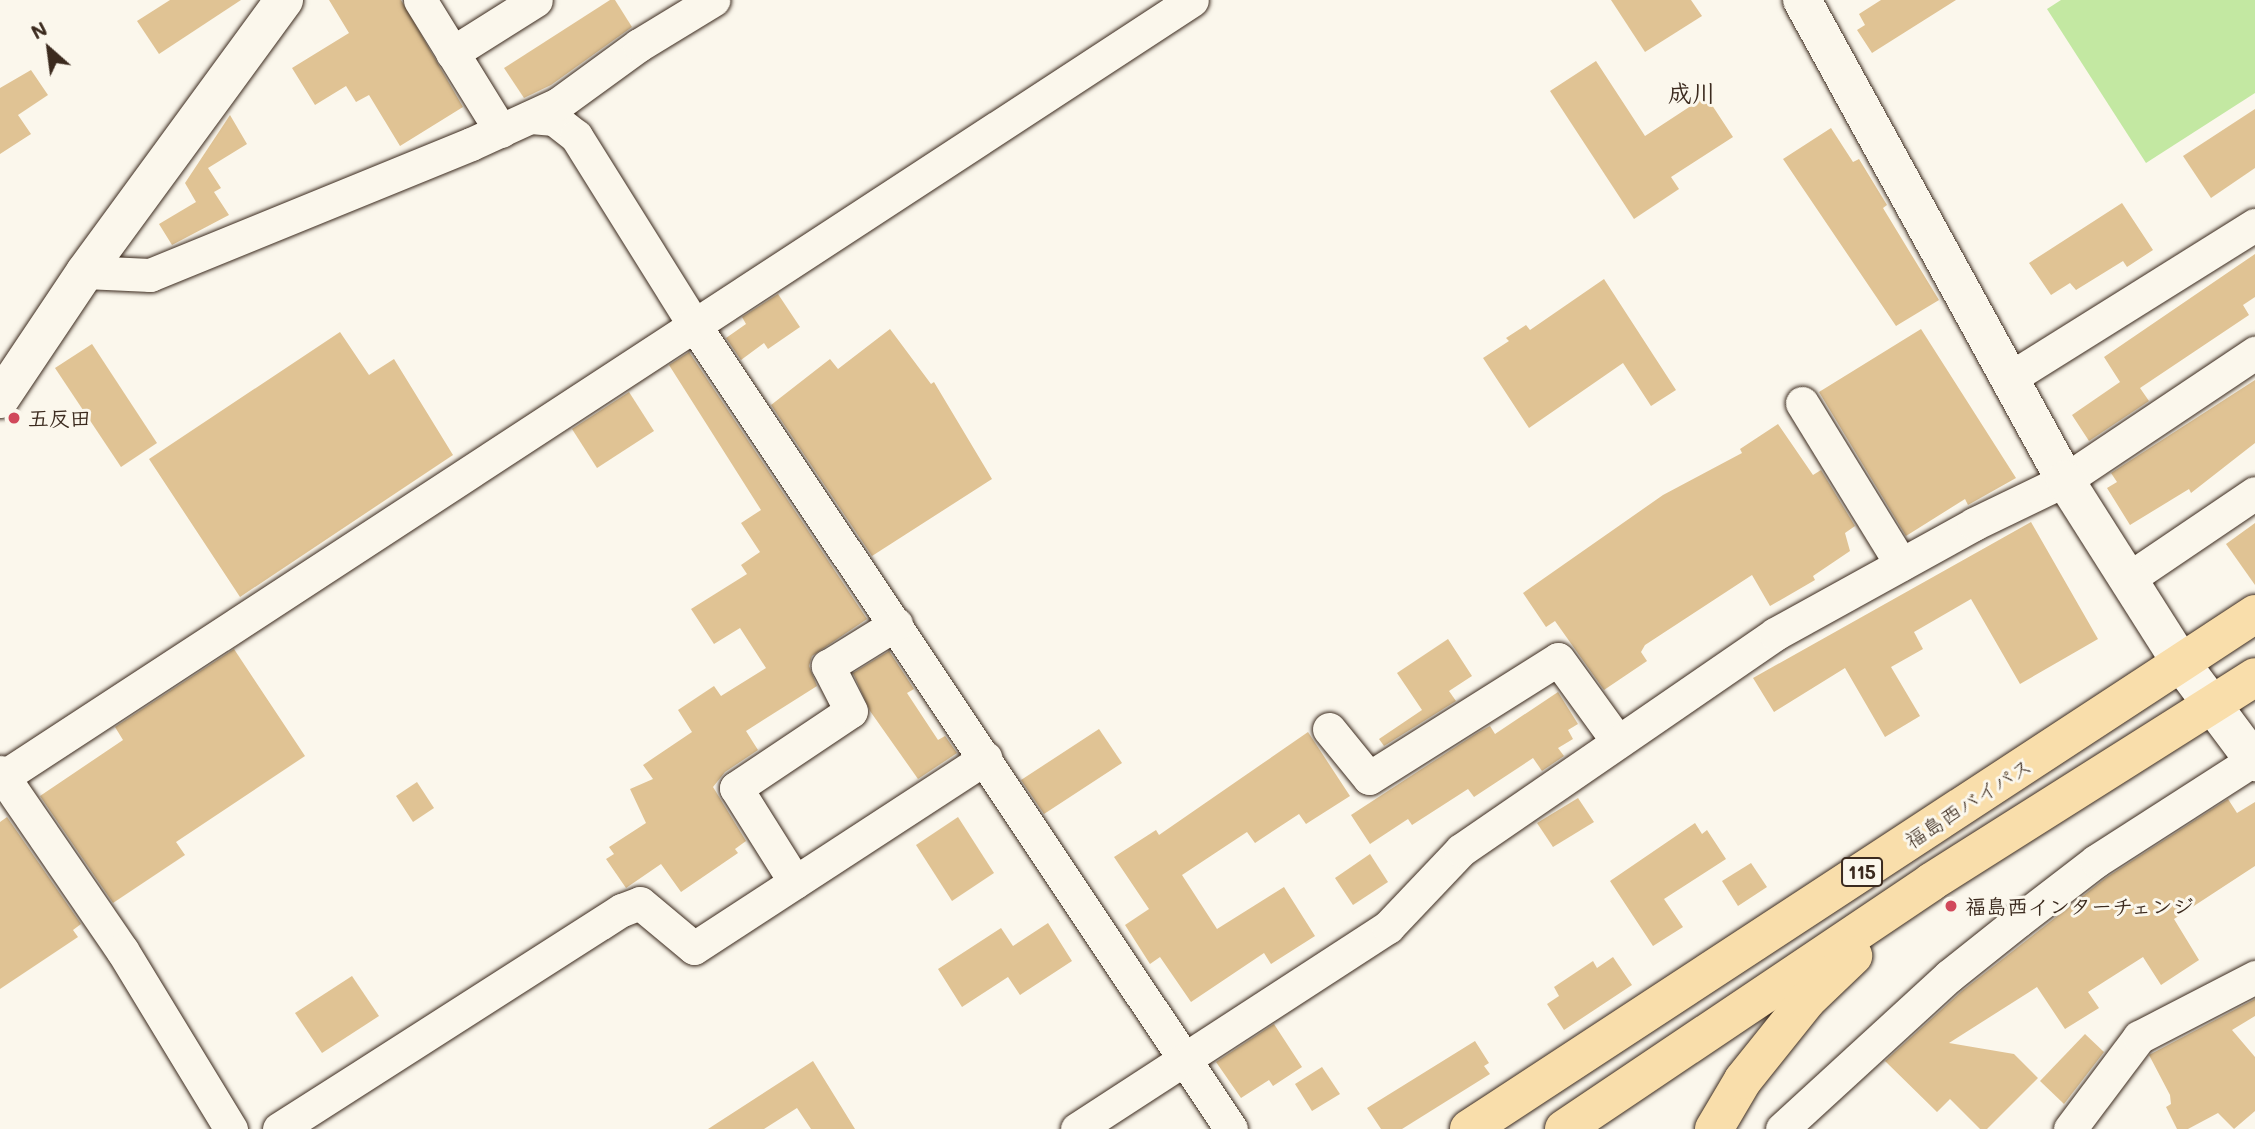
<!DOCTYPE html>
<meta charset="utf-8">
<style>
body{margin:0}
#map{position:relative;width:2255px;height:1129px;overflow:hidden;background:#fbf7ec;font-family:Mali,"Klee One",sans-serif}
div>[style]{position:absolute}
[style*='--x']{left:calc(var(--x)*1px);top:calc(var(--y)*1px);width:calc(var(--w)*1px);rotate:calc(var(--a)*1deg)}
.green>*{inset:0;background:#c3e8a2}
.building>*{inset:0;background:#e0c394}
.roads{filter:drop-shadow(0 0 2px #3b2a1e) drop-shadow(0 0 2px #3b2a1e)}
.street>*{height:33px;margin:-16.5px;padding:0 16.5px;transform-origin:16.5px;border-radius:16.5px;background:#fbf7ec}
.secondary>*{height:38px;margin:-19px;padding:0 19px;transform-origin:19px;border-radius:19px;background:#fbf7ec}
.highway>*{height:38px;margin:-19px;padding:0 19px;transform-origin:19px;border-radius:19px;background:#f9deab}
.dots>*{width:19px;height:19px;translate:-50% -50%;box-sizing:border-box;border:4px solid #fbf7ec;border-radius:50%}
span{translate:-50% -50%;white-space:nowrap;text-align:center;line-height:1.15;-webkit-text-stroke:6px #fbf7ec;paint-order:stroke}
.shield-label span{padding:2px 5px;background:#fbf7ec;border:2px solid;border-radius:5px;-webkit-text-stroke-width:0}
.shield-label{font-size:19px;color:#3b2a1e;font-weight:700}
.poi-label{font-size:21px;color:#3b2a1e;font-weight:700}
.left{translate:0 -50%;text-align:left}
.street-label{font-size:21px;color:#3b2a1e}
.quarter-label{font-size:24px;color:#3b2a1e;font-weight:700}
.north{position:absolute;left:14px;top:14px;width:70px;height:70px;-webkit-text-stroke:5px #fbf7ec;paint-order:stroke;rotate:332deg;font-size:19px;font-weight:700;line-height:28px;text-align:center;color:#3b2a1e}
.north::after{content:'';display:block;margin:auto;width:24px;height:32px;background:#3b2a1e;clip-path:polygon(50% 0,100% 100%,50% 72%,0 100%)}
</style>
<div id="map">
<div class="green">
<div style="clip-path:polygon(2061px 0,2255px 0,2255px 93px,2146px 163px,2047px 9px)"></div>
</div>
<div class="building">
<div style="clip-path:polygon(170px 0,241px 0,159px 54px,137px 21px)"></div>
<div style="clip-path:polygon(329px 0,401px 0,463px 107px,400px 146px,369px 95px,356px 102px,346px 86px,315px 105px,292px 68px,349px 33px)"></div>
<div style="clip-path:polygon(610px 0,615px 0,632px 27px,551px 85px,524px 98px,504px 68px)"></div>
<div style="clip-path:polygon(1611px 0,1691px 0,1702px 16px,1645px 52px)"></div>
<div style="clip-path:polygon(1881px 0,1956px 0,1872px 53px,1857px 30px,1865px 25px,1859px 14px)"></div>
<div style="clip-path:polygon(1596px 61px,1645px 136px,1706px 96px,1733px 137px,1671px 177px,1679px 189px,1634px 219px,1550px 91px)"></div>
<div style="clip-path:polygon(31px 70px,48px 95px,18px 115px,31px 134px,0 154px,0 88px)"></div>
<div style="clip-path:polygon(2255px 109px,2255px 168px,2211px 198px,2183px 156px)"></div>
<div style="clip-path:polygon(230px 115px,247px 144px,208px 168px,221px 188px,214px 192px,229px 215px,172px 245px,159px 224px,196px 202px,185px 183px)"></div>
<div style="clip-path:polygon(1831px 128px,1853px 162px,1859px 159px,1887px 205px,1883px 208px,1939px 300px,1896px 326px,1783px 159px)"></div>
<div style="clip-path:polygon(2122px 203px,2153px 250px,2127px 267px,2123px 261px,2076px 290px,2070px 283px,2051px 295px,2029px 263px)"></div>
<div style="clip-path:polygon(2255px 254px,2255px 297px,2243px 305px,2249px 315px,2140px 388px,2149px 401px,2089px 441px,2072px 415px,2120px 382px,2104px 357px)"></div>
<div style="clip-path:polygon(1604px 279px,1676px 390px,1651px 406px,1623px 363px,1529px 428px,1483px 358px,1509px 341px,1506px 338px,1526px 325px,1530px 330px)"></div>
<div style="clip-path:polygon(778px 294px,800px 327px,768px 349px,764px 343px,741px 360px,726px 338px,746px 324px,742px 317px)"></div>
<div style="clip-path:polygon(890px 329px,931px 384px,934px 382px,992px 479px,872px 556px,771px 405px,830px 359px,838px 369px)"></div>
<div style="clip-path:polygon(1921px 329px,2016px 478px,1968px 505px,1965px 499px,1906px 536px,1819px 392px)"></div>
<div style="clip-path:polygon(340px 332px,369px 375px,394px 359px,453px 455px,240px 597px,149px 459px)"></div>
<div style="clip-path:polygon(92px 344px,157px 443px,121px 467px,55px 368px)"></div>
<div style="clip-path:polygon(689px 352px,867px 619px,812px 656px,809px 666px,817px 686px,746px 731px,758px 750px,725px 772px,713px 787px,746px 841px,735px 849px,738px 853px,681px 892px,661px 864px,626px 888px,606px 859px,614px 854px,609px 847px,646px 823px,630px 789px,653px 779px,643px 765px,692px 732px,678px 710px,714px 686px,721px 696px,766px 668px,740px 628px,714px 644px,691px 609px,747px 574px,741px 565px,760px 552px,741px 523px,761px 510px,669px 365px)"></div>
<div style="clip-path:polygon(2255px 380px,2255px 443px,2191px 493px,2189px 489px,2130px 525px,2107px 488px,2117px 482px,2111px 473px)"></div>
<div style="clip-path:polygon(629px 392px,654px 431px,597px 468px,572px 429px)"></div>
<div style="clip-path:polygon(1778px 424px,1813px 475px,1821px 470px,1855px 526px,1845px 533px,1850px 551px,1813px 576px,1815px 580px,1770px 606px,1752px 575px,1645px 645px,1641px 652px,1647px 661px,1604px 690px,1555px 621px,1546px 627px,1523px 593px,1663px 495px,1742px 453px,1740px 449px)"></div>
<div style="clip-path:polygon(2031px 522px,2098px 639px,2020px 684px,1971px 599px,1914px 632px,1923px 649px,1891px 667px,1920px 716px,1885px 737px,1845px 668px,1774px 712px,1753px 678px)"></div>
<div style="clip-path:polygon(2255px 523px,2255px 585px,2226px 544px)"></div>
<div style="clip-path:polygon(1448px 639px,1472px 676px,1449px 691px,1456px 701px,1384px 746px,1379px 739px,1422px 710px,1397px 673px)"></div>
<div style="clip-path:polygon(234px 649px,305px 756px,176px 842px,185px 855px,113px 903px,40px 796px,123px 740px,115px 727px)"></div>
<div style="clip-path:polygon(889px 651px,914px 689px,907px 693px,938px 740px,945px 736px,957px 753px,918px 779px,870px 711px,853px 673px)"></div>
<div style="clip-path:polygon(1558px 692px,1578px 724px,1568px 730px,1573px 739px,1558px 748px,1564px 756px,1542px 771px,1533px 758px,1474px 797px,1468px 789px,1412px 825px,1408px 819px,1370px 844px,1351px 815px,1477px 733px,1490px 726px,1495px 734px)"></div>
<div style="clip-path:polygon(1099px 729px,1122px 763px,1044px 814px,1021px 780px)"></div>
<div style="clip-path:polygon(1308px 732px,1350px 796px,1306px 824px,1299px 814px,1255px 843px,1247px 832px,1182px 875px,1217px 929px,1284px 887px,1315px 936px,1271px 964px,1264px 953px,1191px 1002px,1160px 957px,1150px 964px,1125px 925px,1149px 909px,1114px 857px,1156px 830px,1159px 835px)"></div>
<div style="clip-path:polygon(417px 782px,434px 808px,413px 822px,396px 796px)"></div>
<div style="clip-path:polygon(1578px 798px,1594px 822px,1553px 847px,1537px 823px)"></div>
<div style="clip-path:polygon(2228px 799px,2237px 813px,2255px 802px,2255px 866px,2174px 919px,2199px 960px,2161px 985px,2143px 957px,2088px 992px,2099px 1008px,2065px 1029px,2037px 987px,1949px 1043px,2014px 1054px,2038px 1078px,1987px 1129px,1980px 1129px,1950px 1099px,1937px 1112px,1885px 1061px,1962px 991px,2107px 877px)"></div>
<div style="clip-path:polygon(7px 817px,81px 924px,73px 930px,78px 937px,0 989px,0 822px)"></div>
<div style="clip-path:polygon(958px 817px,994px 873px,952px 901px,916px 845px)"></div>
<div style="clip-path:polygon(1695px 823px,1702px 834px,1707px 830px,1726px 859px,1664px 899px,1683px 927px,1653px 946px,1610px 881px)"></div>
<div style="clip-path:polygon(1370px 854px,1388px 882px,1353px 905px,1335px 878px)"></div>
<div style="clip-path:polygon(1751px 863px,1767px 887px,1738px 906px,1722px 881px)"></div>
<div style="clip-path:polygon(1048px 923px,1072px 961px,1020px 995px,1008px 977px,962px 1007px,938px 969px,1001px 928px,1013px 946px)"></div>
<div style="clip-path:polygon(1613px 957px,1632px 985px,1564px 1030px,1547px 1004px,1559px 996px,1554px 987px,1593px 961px,1597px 968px)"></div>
<div style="clip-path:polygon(352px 976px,379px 1016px,322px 1053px,295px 1013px)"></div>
<div style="clip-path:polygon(2255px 999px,2255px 1016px,2232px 1030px,2255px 1057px,2255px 1111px,2234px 1129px,2218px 1113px,2188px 1129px,2177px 1129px,2166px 1107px,2171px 1104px,2170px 1095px,2149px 1055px)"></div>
<div style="clip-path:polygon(1274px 1024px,1302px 1067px,1273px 1086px,1269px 1080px,1241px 1098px,1216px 1062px)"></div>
<div style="clip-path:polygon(2085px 1034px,2104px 1052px,2064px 1104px,2040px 1081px)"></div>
<div style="clip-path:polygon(1475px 1041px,1489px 1063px,1484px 1066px,1490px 1074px,1402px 1129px,1381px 1129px,1367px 1108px)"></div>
<div style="clip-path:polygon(813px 1061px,855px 1129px,811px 1129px,797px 1108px,764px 1129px,708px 1129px)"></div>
<div style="clip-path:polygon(1322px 1067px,1340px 1094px,1312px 1111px,1295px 1084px)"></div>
</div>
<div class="roads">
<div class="street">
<div style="--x:420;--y:0;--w:154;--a:58.3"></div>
<div style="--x:452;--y:53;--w:99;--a:-32.2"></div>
<div style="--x:531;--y:117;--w:23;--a:5"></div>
<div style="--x:554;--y:119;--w:28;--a:38"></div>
<div style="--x:576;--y:136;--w:221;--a:58"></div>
<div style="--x:693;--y:323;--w:969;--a:56.28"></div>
<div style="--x:85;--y:272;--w:65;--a:2.6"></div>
<div style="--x:150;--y:275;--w:347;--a:-22.2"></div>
<div style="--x:471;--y:144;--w:96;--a:-24.7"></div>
<div style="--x:558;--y:104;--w:100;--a:-36.1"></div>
<div style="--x:639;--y:45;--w:87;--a:-31.3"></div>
<div style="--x:2010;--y:378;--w:289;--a:-32"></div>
<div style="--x:1802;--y:403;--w:189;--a:58.4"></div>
<div style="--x:2128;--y:579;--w:153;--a:-34.1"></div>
<div style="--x:1329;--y:729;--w:63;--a:50.8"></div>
<div style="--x:1369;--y:778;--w:223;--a:-32.2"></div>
<div style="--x:1558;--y:659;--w:102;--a:54.1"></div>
<div style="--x:0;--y:772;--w:216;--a:55.6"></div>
<div style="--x:122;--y:950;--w:210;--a:58.7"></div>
<div style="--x:3;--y:777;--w:1420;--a:-33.16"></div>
<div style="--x:795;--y:882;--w:111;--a:-122.1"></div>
<div style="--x:736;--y:788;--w:138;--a:-33.8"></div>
<div style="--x:851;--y:711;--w:51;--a:-117.1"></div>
<div style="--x:828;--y:666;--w:80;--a:-31.7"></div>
<div style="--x:279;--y:1129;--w:407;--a:-32.6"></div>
<div style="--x:622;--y:910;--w:19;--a:-21"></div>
<div style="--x:640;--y:903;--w:70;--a:39.8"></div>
<div style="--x:694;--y:948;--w:348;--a:-33.1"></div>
<div style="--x:1077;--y:1129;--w:371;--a:-33"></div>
<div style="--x:1388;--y:927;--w:106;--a:-46.5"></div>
<div style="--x:1461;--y:850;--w:381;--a:-34.5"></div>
<div style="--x:1775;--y:634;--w:227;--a:-28.9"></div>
<div style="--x:1974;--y:524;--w:101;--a:-25.8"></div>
<div style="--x:2065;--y:480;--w:229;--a:-33.8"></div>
<div style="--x:1782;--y:1129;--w:226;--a:-42.5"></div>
<div style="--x:1949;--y:976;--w:88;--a:-38.6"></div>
<div style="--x:2018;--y:921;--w:98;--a:-37.6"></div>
<div style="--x:2096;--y:861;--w:189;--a:-32.7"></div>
<div style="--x:2070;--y:1129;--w:115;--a:-53.1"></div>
<div style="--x:2139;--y:1037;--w:131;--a:-27.3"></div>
</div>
<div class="secondary">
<div style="--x:1802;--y:0;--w:547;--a:61.28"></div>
<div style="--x:2065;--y:480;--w:217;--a:57.6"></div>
<div style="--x:2181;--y:663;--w:124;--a:53.2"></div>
<div style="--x:0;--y:399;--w:153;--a:-56.2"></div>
<div style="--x:85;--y:272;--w:337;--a:-53.8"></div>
</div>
<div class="highway">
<div style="--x:1469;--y:1129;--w:940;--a:-33.23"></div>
<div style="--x:1564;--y:1129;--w:442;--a:-33.9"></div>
<div style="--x:1931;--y:882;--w:383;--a:-32.3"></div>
<div style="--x:1714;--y:1129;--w:57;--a:-59.4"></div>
<div style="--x:1743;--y:1080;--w:102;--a:-51.3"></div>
<div style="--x:1807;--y:1000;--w:64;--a:-43.7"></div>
</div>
</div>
<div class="dots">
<div style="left:14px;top:418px;background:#d1495b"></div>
<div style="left:1951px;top:906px;background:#d1495b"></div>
</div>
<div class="shield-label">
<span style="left:1862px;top:872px">115</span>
</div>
<div class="poi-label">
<span class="left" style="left:28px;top:418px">五反田</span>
<span class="left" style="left:1965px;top:906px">福島西インターチェンジ</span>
</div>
<div class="street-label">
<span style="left:1968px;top:803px;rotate:-33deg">福島西バイパス</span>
</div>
<div class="quarter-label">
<span style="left:1692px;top:93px">成川</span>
</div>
<div class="north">N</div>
</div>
